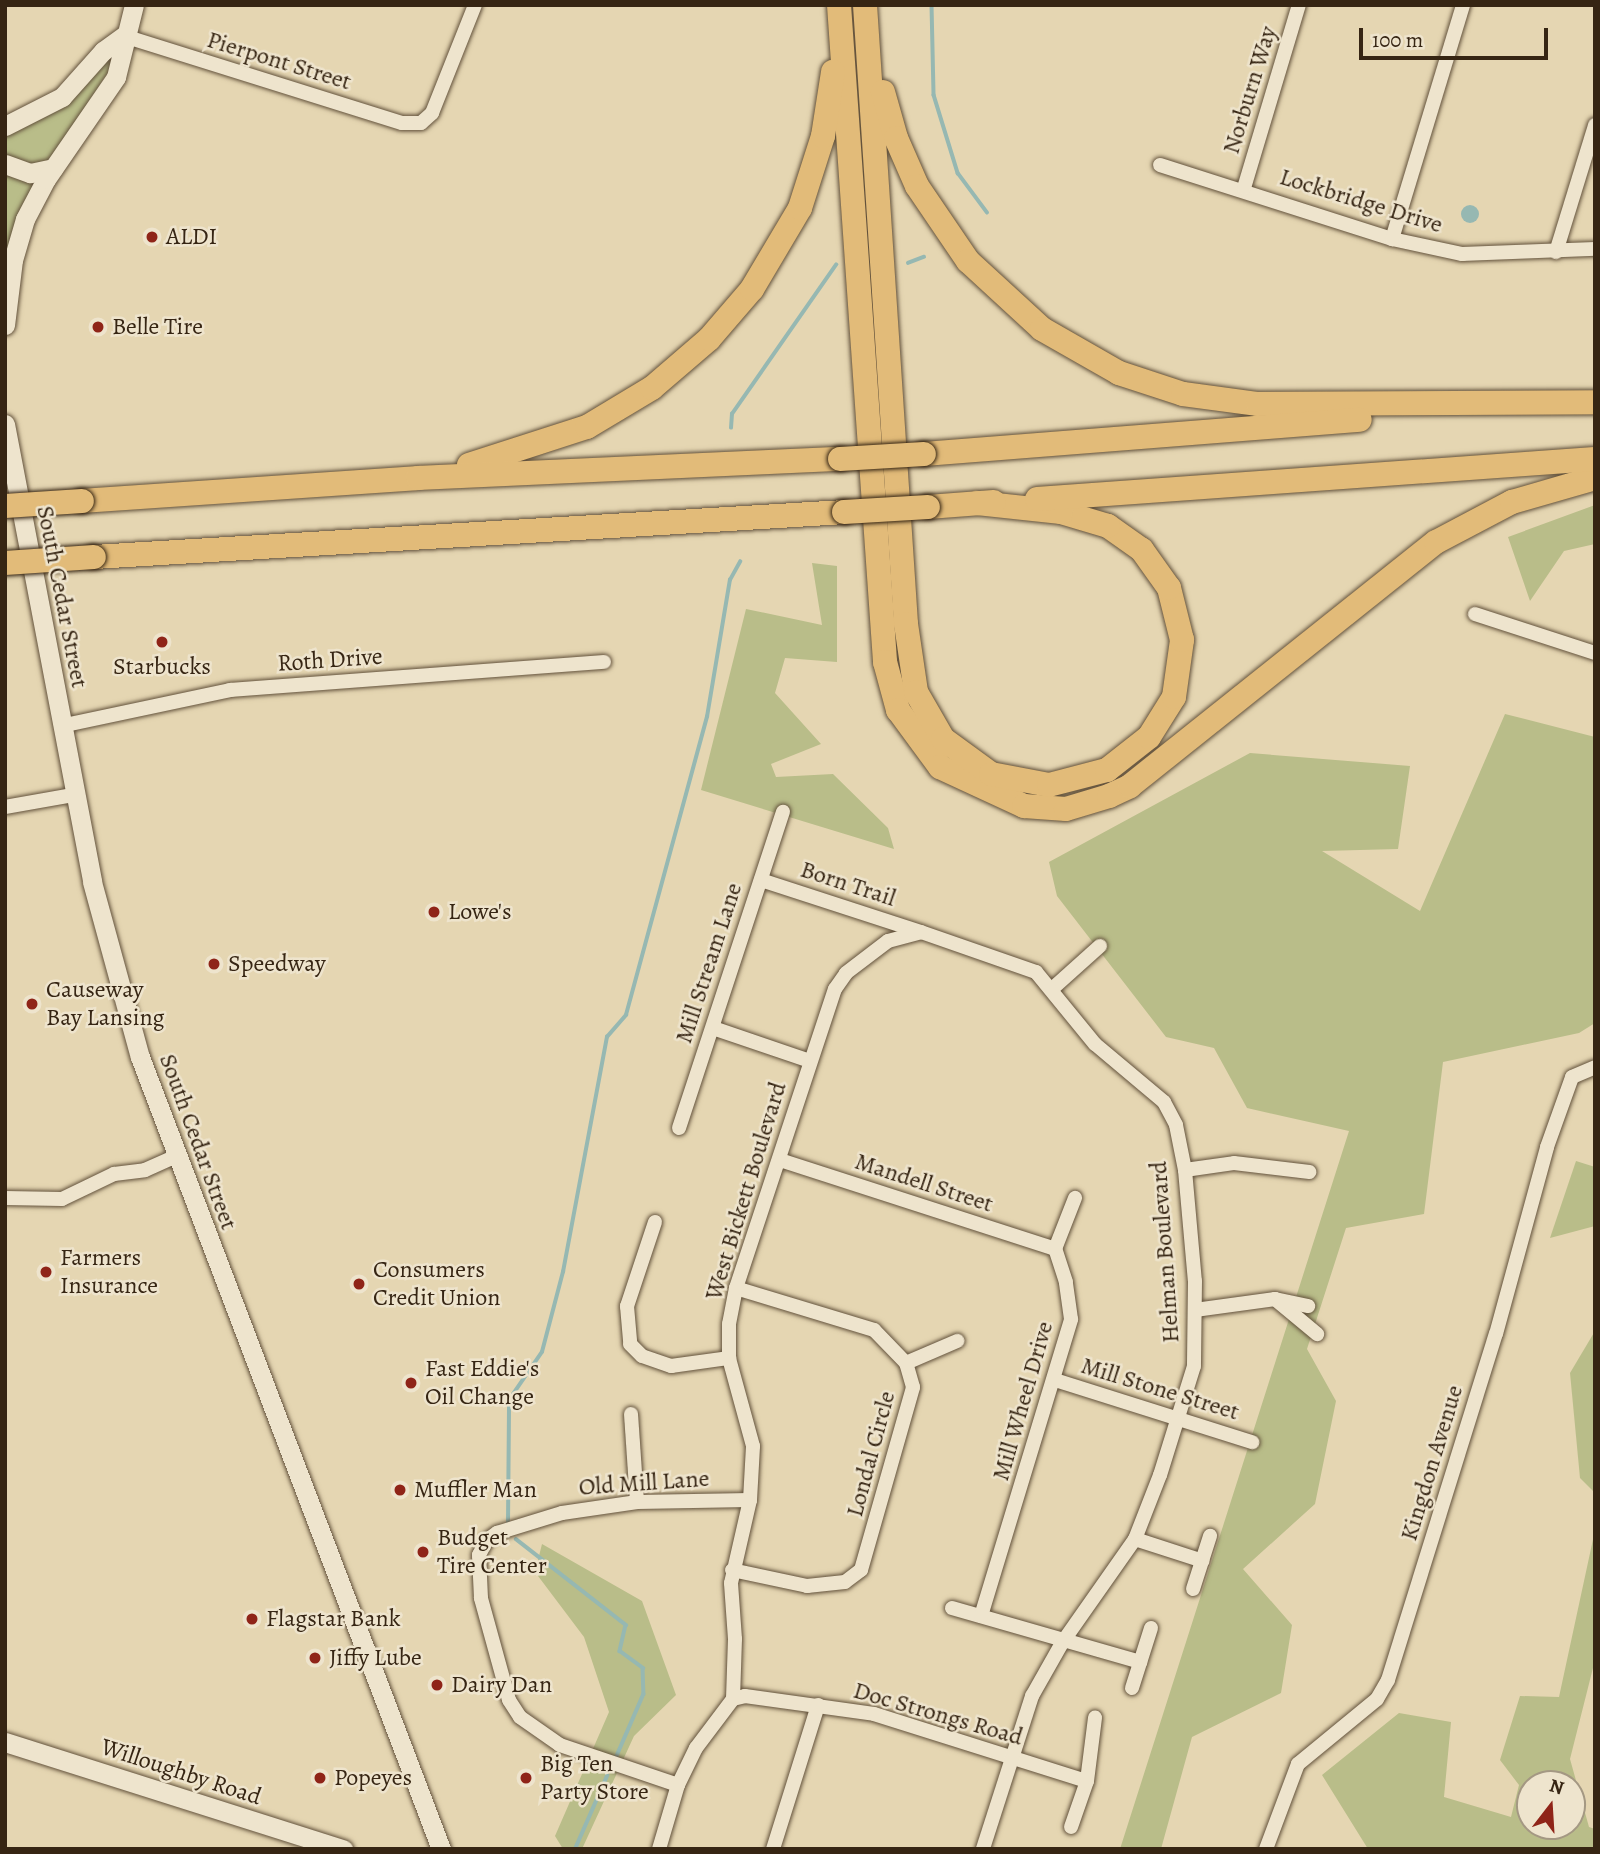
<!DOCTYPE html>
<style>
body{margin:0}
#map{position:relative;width:1600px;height:1854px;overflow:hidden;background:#e5d6b2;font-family:Alegreya,serif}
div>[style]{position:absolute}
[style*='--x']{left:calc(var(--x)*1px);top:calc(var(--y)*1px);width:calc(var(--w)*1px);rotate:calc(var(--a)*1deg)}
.green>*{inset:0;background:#b9bd89}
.water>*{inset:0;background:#96b8b2}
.round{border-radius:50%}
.stream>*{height:3.5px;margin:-1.75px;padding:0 1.75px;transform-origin:1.75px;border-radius:1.75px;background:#96b8b2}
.roads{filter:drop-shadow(0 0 2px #62513b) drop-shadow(0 0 2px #62513b)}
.street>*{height:14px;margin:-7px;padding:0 7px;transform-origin:7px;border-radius:7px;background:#eee4cd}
.secondary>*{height:19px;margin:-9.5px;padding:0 9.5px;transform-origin:9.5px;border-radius:9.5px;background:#eee4cd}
.highway>*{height:24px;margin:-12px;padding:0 12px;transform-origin:12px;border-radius:12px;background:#e2bb79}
.bridges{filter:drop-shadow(0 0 2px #362513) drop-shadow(0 0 2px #362513)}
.highway-bridge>*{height:24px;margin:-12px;padding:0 12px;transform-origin:12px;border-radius:12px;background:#e2bb79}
.dots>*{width:19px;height:19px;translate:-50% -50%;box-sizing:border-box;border:4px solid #eee4cd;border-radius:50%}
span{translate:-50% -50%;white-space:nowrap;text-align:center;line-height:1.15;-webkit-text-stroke:5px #eee4cd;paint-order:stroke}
.street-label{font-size:24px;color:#362513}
.poi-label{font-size:24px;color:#362513}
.left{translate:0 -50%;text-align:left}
.frame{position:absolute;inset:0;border:7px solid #362513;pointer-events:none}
.north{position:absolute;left:1516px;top:1770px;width:70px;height:70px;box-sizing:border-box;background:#eee4cd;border:2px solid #a49883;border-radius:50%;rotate:17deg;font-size:19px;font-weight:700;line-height:28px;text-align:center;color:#362513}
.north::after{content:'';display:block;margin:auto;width:24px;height:32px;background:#8f2418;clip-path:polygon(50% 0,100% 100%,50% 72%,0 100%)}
.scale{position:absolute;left:1359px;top:28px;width:189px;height:32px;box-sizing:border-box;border:4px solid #362513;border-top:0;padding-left:9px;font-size:21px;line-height:24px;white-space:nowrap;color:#362513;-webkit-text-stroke:5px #eee4cd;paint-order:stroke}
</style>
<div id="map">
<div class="green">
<div style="clip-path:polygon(109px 55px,116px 60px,50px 160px,38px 166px,5px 158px,5px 134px,56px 110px,87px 84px)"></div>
<div style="clip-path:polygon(5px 169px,33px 184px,5px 271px)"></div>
<div style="clip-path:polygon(1595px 505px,1595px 544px,1564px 551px,1530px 601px,1508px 537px)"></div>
<div style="clip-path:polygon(812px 563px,837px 566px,837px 662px,785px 658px,775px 693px,821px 744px,771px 764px,776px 777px,833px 774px,888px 828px,894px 849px,701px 790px,746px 609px,822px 625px)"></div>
<div style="clip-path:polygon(1505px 714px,1595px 737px,1595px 1023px,1579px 1033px,1443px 1062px,1424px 1214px,1346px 1228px,1307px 1349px,1336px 1401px,1315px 1504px,1243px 1569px,1292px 1625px,1281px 1693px,1192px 1737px,1161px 1849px,1120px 1849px,1349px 1131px,1247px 1108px,1214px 1048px,1166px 1037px,1057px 896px,1049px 862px,1250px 753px,1410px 766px,1398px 849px,1322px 851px,1420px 911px)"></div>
<div style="clip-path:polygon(1576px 1161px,1595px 1167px,1595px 1226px,1550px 1238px)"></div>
<div style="clip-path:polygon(1595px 1331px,1595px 1493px,1580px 1478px,1570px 1373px)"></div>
<div style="clip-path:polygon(evenodd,1595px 1530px,1595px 1660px,1570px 1759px,1589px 1827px,1595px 1829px,1595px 1849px,1368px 1849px,1322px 1775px,1399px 1713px,1451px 1722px,1444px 1797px,1511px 1817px,1519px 1785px,1500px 1760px,1520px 1696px,1559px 1697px,1595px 1530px,1530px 1784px,1572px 1784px,1572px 1826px,1530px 1826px,1530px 1784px)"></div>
<div style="clip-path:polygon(542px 1544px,642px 1601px,676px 1695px,634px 1736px,582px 1849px,563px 1849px,555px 1836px,609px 1712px,584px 1637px,535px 1572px)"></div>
</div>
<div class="water">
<div class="round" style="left:1461px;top:205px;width:18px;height:18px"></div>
</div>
<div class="stream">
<div style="--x:932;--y:5;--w:90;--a:88.7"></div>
<div style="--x:934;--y:95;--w:82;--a:72.9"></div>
<div style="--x:958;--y:173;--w:49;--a:53.4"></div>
<div style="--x:908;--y:263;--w:17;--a:-21"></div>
<div style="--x:731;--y:428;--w:14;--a:-86"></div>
<div style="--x:732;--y:414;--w:182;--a:-55.1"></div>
<div style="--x:508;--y:1524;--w:124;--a:-89.5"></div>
<div style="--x:509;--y:1400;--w:58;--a:-55.5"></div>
<div style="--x:542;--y:1352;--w:83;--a:-75.3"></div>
<div style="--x:563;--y:1272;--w:239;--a:-79.4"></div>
<div style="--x:607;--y:1037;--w:29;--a:-49"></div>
<div style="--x:626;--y:1015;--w:309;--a:-74.8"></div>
<div style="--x:707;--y:717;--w:139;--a:-80.5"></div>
<div style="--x:730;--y:580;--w:21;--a:-61"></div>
<div style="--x:516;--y:1539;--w:140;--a:38"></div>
<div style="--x:626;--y:1625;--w:27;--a:103"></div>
<div style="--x:620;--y:1651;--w:29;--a:36"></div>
<div style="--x:643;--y:1668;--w:26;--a:88"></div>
<div style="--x:644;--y:1694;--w:68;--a:113.5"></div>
<div style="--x:575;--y:1849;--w:80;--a:-66.3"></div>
</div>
<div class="roads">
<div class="street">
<div style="--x:124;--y:36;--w:291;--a:17.4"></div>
<div style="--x:402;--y:123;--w:19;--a:0"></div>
<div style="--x:421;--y:123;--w:15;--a:-42"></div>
<div style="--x:432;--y:113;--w:116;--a:-68.3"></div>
<div style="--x:1160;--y:165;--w:244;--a:17.7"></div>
<div style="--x:1392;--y:239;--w:72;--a:12.1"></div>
<div style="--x:1462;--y:254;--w:133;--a:-2.2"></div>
<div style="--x:1244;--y:188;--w:191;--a:-73.3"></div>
<div style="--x:1392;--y:239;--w:245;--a:-73.1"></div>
<div style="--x:1556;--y:252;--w:133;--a:-72.9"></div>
<div style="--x:1475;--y:614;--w:126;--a:18"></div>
<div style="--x:61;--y:726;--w:173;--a:-12"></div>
<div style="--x:230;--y:690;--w:375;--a:-4.3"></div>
<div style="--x:5;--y:807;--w:69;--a:-10"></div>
<div style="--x:761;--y:880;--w:168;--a:18"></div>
<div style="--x:1053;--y:988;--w:63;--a:-41.8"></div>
<div style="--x:713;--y:1028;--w:102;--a:18.8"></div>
<div style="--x:679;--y:1128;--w:333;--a:-71.8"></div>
<div style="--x:780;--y:1160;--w:289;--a:17.9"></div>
<div style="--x:1185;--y:1170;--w:49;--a:-8.1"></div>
<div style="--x:1234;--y:1163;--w:76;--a:6.8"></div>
<div style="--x:5;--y:1198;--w:57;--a:1"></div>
<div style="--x:62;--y:1199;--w:58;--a:-25.7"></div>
<div style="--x:114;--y:1174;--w:31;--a:-7"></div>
<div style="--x:145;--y:1170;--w:34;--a:-24"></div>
<div style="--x:655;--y:1222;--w:89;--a:108.4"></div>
<div style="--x:627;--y:1306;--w:38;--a:85"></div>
<div style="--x:630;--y:1344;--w:17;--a:45"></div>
<div style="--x:642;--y:1356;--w:31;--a:19"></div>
<div style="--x:671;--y:1366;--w:59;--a:-7.9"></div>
<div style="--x:1275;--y:1299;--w:55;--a:39.8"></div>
<div style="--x:1195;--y:1310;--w:81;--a:-7.8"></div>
<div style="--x:1275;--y:1299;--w:34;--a:12"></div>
<div style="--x:906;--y:1363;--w:56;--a:-23.3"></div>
<div style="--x:1055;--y:1380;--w:207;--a:17.5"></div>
<div style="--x:631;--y:1414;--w:88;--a:86.1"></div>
<div style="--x:1135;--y:1539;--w:71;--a:17.9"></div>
<div style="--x:732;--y:1570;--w:77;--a:12"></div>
<div style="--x:807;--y:1586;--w:38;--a:-6"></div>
<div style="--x:845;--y:1582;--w:20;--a:-37"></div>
<div style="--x:861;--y:1570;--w:190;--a:-74.1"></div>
<div style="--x:913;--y:1387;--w:25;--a:-106"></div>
<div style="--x:906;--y:1363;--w:46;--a:-134.1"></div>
<div style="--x:874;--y:1330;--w:144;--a:-163.1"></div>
<div style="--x:1193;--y:1589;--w:56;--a:-72.2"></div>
<div style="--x:952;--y:1608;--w:196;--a:16"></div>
<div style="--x:981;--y:1616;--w:310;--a:-73.1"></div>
<div style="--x:1071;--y:1319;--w:37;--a:-98"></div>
<div style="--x:1066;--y:1282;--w:35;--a:-108"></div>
<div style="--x:1055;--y:1249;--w:55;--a:-68.6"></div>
<div style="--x:1132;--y:1688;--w:63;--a:-72.4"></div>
<div style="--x:733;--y:1699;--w:12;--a:-14"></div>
<div style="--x:745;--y:1696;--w:130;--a:7.9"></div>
<div style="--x:874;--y:1714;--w:223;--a:17.5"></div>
<div style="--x:678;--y:1785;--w:125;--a:-161.3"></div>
<div style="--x:560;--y:1745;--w:49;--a:-145"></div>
<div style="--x:520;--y:1717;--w:20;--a:-123"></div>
<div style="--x:509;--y:1700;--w:106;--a:-105.4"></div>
<div style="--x:481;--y:1598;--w:43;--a:-92.7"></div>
<div style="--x:479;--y:1555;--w:16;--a:-63"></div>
<div style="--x:486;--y:1541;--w:14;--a:-36"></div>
<div style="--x:497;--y:1533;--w:68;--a:-17.1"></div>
<div style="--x:562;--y:1513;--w:76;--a:-8.3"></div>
<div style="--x:637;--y:1502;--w:113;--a:-1"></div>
<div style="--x:1071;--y:1827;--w:49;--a:-70.8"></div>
<div style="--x:1087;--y:1781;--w:64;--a:-82.8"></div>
<div style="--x:659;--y:1849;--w:67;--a:-73.5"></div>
<div style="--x:678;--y:1785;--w:41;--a:-64.1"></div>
<div style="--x:696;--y:1748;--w:61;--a:-52.9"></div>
<div style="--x:733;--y:1699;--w:60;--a:-88.1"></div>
<div style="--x:735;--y:1639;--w:56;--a:-94.1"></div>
<div style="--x:731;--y:1583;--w:85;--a:-77.1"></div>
<div style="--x:750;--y:1500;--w:54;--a:-86.8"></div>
<div style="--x:753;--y:1446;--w:91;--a:-105.3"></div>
<div style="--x:729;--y:1358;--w:34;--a:-90"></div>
<div style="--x:729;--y:1324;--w:37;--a:-79"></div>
<div style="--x:736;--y:1288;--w:315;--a:-71.7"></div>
<div style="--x:835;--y:989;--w:19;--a:-55"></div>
<div style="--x:846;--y:973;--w:53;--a:-37.3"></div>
<div style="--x:888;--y:941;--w:34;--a:-15"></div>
<div style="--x:921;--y:932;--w:122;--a:19.2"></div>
<div style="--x:1036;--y:972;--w:93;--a:50.7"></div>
<div style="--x:1095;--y:1044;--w:90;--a:40"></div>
<div style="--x:1164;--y:1102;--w:26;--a:62"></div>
<div style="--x:1176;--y:1125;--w:46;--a:78.7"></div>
<div style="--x:1185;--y:1170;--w:111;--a:84.9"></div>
<div style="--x:1195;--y:1281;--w:85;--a:90.7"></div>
<div style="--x:1194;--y:1366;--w:114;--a:107.3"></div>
<div style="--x:1160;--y:1475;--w:69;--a:111.3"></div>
<div style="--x:1135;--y:1539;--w:127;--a:125.1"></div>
<div style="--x:1062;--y:1643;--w:61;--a:119.5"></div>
<div style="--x:1032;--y:1696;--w:161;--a:107.8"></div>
<div style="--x:773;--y:1849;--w:151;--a:-72.6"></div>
<div style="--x:1266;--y:1849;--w:91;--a:-69.4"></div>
<div style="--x:1298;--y:1764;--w:102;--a:-39.4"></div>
<div style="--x:1377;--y:1699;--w:22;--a:-60"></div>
<div style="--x:1388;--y:1680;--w:362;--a:-72.7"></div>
<div style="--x:1496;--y:1334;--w:194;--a:-74.7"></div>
<div style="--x:1547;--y:1147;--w:74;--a:-70.3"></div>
<div style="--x:1572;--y:1077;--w:25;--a:-23"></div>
</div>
<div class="secondary">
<div style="--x:5;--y:126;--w:64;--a:-27"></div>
<div style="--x:62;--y:97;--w:62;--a:-48.3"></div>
<div style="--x:103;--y:51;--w:26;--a:-36"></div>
<div style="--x:5;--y:164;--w:27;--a:20"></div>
<div style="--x:30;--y:173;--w:24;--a:-12"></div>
<div style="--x:5;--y:325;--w:65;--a:-83"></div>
<div style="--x:13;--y:260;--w:43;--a:-73.7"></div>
<div style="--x:25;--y:219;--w:45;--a:-62.3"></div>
<div style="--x:46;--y:179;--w:124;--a:-55.5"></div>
<div style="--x:116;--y:77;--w:74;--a:-76"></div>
<div style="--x:5;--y:424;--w:466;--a:79.2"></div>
<div style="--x:92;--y:882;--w:181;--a:74.7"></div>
<div style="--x:140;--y:1057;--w:847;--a:69.19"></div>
<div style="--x:5;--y:1742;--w:355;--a:17.6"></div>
</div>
<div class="highway">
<div style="--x:839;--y:5;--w:659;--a:85.99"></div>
<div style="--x:885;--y:662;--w:50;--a:74.8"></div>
<div style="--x:898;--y:710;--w:71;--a:53.6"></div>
<div style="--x:940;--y:767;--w:93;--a:24.9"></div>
<div style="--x:1024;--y:806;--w:42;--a:4.1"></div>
<div style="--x:1066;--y:809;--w:45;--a:-16.8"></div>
<div style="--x:1109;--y:796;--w:23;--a:-25"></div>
<div style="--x:1130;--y:786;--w:391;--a:-38.6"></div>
<div style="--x:1436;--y:542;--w:86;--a:-27.8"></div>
<div style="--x:1512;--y:502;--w:86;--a:-16.1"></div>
<div style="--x:865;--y:5;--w:620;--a:86.21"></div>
<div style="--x:906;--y:624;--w:69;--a:81.6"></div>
<div style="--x:916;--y:692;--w:54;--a:60.1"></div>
<div style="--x:943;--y:739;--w:59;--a:36.1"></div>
<div style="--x:991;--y:774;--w:59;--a:10.7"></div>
<div style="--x:1049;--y:785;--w:60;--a:-14.5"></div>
<div style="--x:1107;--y:770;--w:53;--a:-38.2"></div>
<div style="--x:1149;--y:737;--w:47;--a:-58"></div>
<div style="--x:1174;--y:697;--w:58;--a:-82"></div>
<div style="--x:1182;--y:640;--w:54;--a:-104"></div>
<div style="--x:1169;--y:588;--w:47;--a:-125.4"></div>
<div style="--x:1142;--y:550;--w:42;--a:-144.8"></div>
<div style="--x:1108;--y:526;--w:49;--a:-163.4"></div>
<div style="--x:1061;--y:512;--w:84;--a:-173.9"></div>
<div style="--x:883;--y:92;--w:48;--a:74.2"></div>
<div style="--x:896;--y:138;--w:52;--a:66.4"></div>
<div style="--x:917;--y:186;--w:91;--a:55.8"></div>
<div style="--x:968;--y:261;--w:100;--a:42.6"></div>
<div style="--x:1042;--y:329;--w:89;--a:29.7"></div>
<div style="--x:1119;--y:373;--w:67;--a:18.2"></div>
<div style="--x:1183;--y:394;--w:76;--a:7.6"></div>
<div style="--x:1258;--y:404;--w:337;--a:-0.3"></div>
<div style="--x:924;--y:454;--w:437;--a:-4.5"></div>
<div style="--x:469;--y:465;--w:124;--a:-17.9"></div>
<div style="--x:587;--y:427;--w:76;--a:-31"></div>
<div style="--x:652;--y:388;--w:75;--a:-40.7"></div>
<div style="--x:709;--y:339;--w:66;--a:-49.3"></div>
<div style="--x:752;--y:289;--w:94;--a:-59.3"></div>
<div style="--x:800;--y:208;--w:76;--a:-72.3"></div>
<div style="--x:823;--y:136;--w:65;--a:-81.1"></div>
<div style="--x:1037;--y:499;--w:559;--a:-4.1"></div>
<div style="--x:82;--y:501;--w:337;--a:-3.9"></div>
<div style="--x:418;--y:478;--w:422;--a:-2.6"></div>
<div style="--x:928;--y:507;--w:66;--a:-4.3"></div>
<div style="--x:94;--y:557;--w:751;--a:-3.43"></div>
</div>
</div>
<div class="bridges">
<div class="highway-bridge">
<div style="--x:840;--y:459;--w:84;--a:-3.4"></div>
<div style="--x:5;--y:506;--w:77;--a:-3.7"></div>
<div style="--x:844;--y:512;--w:84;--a:-3.4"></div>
<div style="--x:5;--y:563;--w:89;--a:-3.9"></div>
</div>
</div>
<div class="dots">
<div style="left:152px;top:237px;background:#8f2418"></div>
<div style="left:98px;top:327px;background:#8f2418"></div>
<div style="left:162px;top:642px;background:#8f2418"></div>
<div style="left:434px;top:912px;background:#8f2418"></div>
<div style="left:214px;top:964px;background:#8f2418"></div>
<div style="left:32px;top:1004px;background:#8f2418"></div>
<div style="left:46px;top:1272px;background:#8f2418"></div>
<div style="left:359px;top:1284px;background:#8f2418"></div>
<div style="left:411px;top:1383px;background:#8f2418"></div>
<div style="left:400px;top:1490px;background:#8f2418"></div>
<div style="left:423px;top:1552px;background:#8f2418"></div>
<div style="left:252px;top:1619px;background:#8f2418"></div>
<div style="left:315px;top:1658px;background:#8f2418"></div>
<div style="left:437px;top:1685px;background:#8f2418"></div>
<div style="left:320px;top:1778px;background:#8f2418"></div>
<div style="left:526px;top:1778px;background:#8f2418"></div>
</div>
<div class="street-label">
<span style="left:279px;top:61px;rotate:17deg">Pierpont Street</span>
<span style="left:1250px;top:90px;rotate:-73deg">Norburn Way</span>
<span style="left:1361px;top:201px;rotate:17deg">Lockbridge Drive</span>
<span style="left:62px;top:597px;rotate:79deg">South Cedar Street</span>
<span style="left:330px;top:660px;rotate:-4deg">Roth Drive</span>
<span style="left:848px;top:884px;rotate:18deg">Born Trail</span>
<span style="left:709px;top:963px;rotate:-72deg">Mill Stream Lane</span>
<span style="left:198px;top:1142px;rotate:70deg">South Cedar Street</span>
<span style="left:924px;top:1183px;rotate:18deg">Mandell Street</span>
<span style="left:746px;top:1191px;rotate:-73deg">West Bickett Boulevard</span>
<span style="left:1165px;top:1252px;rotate:-94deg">Helman Boulevard</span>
<span style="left:1160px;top:1389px;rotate:17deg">Mill Stone Street</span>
<span style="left:1023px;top:1401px;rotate:-74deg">Mill Wheel Drive</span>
<span style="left:871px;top:1454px;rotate:-75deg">Londal Circle</span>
<span style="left:1432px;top:1463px;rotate:-73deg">Kingdon Avenue</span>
<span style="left:644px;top:1483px;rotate:-4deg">Old Mill Lane</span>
<span style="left:938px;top:1714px;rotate:16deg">Doc Strongs Road</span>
<span style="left:181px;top:1772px;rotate:18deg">Willoughby Road</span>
</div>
<div class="poi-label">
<span class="left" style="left:166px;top:237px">ALDI</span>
<span class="left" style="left:112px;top:327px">Belle Tire</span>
<span style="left:162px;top:667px">Starbucks</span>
<span class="left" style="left:448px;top:912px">Lowe's</span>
<span class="left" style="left:228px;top:964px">Speedway</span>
<span class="left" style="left:46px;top:1004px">Causeway<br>Bay Lansing</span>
<span class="left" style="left:60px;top:1272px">Farmers<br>Insurance</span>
<span class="left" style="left:373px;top:1284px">Consumers<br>Credit Union</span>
<span class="left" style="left:425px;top:1383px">Fast Eddie's<br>Oil Change</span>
<span class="left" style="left:414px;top:1490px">Muffler Man</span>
<span class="left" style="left:437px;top:1552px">Budget<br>Tire Center</span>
<span class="left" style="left:266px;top:1619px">Flagstar Bank</span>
<span class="left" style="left:329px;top:1658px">Jiffy Lube</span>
<span class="left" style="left:451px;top:1685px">Dairy Dan</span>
<span class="left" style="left:540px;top:1778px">Big Ten<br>Party Store</span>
<span class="left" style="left:334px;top:1778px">Popeyes</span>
</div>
<div class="frame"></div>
<div class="north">N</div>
<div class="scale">100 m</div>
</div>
